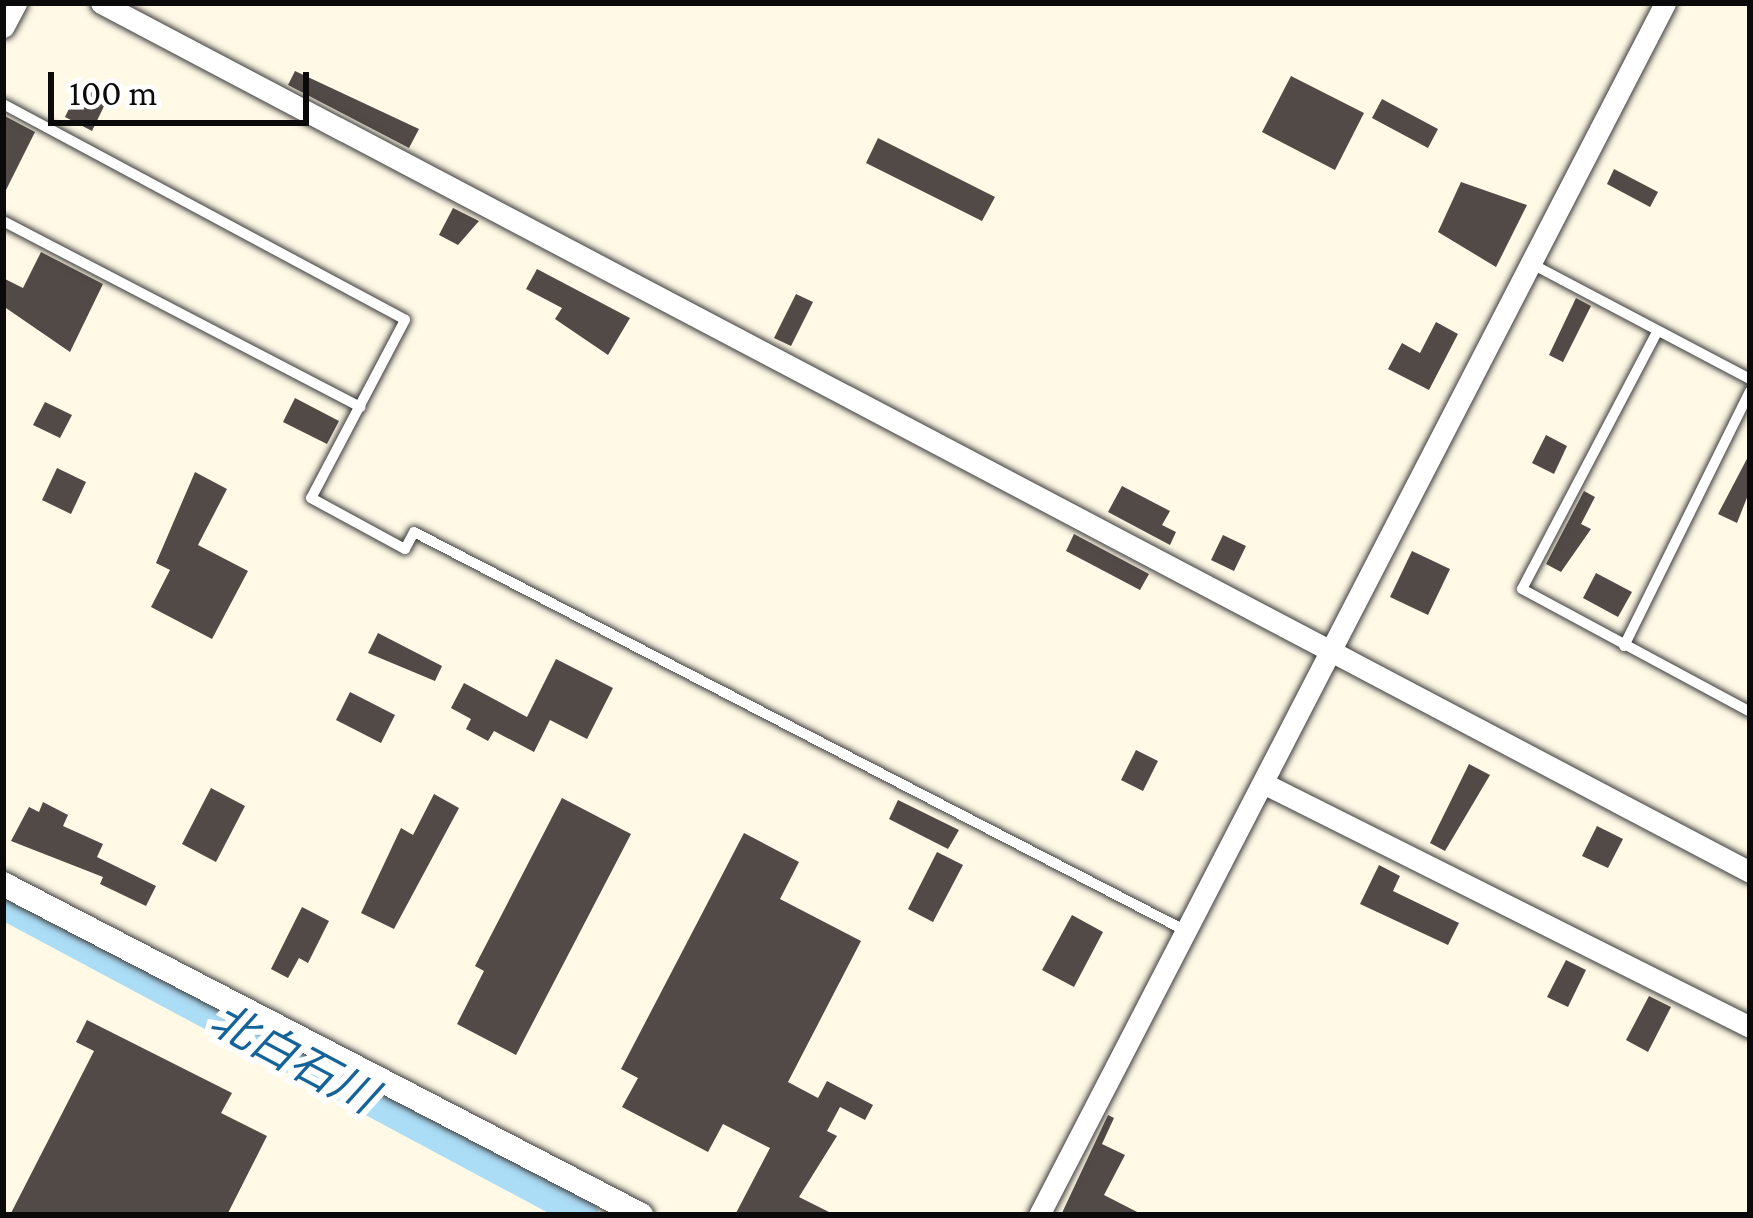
<!DOCTYPE html>
<meta charset="utf-8">
<style>
body{margin:0}
#map{position:relative;width:1753px;height:1218px;overflow:hidden;background:#fff9e6;font-family:"Crimson Pro","Noto Sans JP",serif}
div>[style]{position:absolute}
[style*='--x']{left:calc(var(--x)*1px);top:calc(var(--y)*1px);width:calc(var(--w)*1px);rotate:calc(var(--a)*1deg)}
.river>*{height:30px;margin:-15px;padding:0 15px;transform-origin:15px;border-radius:15px;background:#acddf6}
.building>*{inset:0;background:#524a46}
.roads{filter:drop-shadow(0 0 3px #3d3d3d) drop-shadow(0 0 3px #3d3d3d)}
.service>*{height:10px;margin:-5px;padding:0 5px;transform-origin:5px;border-radius:5px;background:#fff}
.minor>*{height:21px;margin:-10.5px;padding:0 10.5px;transform-origin:10.5px;border-radius:10.5px;background:#fff}
.tertiary>*{height:24px;margin:-12px;padding:0 12px;transform-origin:12px;border-radius:12px;background:#fff}
span{translate:-50% -50%;white-space:nowrap;text-align:center;line-height:1.15;-webkit-text-stroke:12px #fff;paint-order:stroke}
.water-label{font-size:45px;color:#156499;font-style:italic}
.frame{position:absolute;inset:0;border:6px solid #0a0a0a;pointer-events:none}
.scale{position:absolute;left:48px;top:72px;width:261px;height:54px;box-sizing:border-box;border:6px solid #0a0a0a;border-top:0;padding-left:15px;font-size:36px;line-height:42px;white-space:nowrap;color:#0a0a0a;-webkit-text-stroke:9px #fff;paint-order:stroke}
</style>
<div id="map">
<div class="river">
<div style="--x:3;--y:904;--w:659;--a:28.16"></div>
</div>
<div class="building">
<div style="clip-path:polygon(295px 71px,419px 129px,409px 148px,288px 85px)"></div>
<div style="clip-path:polygon(1291px 76px,1364px 113px,1335px 170px,1262px 132px)"></div>
<div style="clip-path:polygon(80px 86px,107px 100px,92px 131px,65px 117px)"></div>
<div style="clip-path:polygon(1382px 99px,1438px 129px,1428px 148px,1372px 118px)"></div>
<div style="clip-path:polygon(3px 115px,35px 132px,3px 196px)"></div>
<div style="clip-path:polygon(878px 138px,995px 197px,982px 221px,866px 163px)"></div>
<div style="clip-path:polygon(1614px 169px,1658px 192px,1650px 207px,1607px 184px)"></div>
<div style="clip-path:polygon(1461px 182px,1527px 205px,1496px 267px,1438px 232px)"></div>
<div style="clip-path:polygon(453px 208px,479px 221px,458px 245px,439px 235px)"></div>
<div style="clip-path:polygon(41px 252px,103px 284px,70px 352px,3px 306px,3px 278px,23px 288px)"></div>
<div style="clip-path:polygon(537px 269px,630px 318px,608px 355px,555px 319px,562px 308px,526px 289px)"></div>
<div style="clip-path:polygon(796px 294px,813px 302px,791px 346px,774px 338px)"></div>
<div style="clip-path:polygon(1576px 298px,1591px 306px,1563px 362px,1549px 355px)"></div>
<div style="clip-path:polygon(1436px 322px,1458px 334px,1429px 390px,1388px 369px,1402px 343px,1420px 353px)"></div>
<div style="clip-path:polygon(295px 398px,339px 421px,327px 444px,283px 422px)"></div>
<div style="clip-path:polygon(45px 402px,72px 415px,60px 438px,33px 425px)"></div>
<div style="clip-path:polygon(1546px 435px,1567px 446px,1554px 474px,1532px 463px)"></div>
<div style="clip-path:polygon(1750px 453px,1750px 490px,1737px 523px,1718px 514px)"></div>
<div style="clip-path:polygon(57px 468px,86px 482px,71px 514px,42px 500px)"></div>
<div style="clip-path:polygon(195px 472px,227px 489px,198px 545px,248px 571px,212px 639px,151px 607px,170px 570px,156px 563px)"></div>
<div style="clip-path:polygon(1122px 486px,1170px 511px,1162px 525px,1176px 532px,1170px 545px,1108px 512px)"></div>
<div style="clip-path:polygon(1584px 491px,1595px 497px,1581px 524px,1591px 529px,1561px 572px,1546px 564px)"></div>
<div style="clip-path:polygon(1074px 534px,1149px 574px,1140px 590px,1066px 551px)"></div>
<div style="clip-path:polygon(1223px 535px,1246px 546px,1234px 571px,1211px 560px)"></div>
<div style="clip-path:polygon(1412px 551px,1450px 569px,1428px 615px,1390px 597px)"></div>
<div style="clip-path:polygon(1596px 573px,1632px 592px,1618px 617px,1583px 598px)"></div>
<div style="clip-path:polygon(378px 633px,442px 666px,435px 681px,368px 653px)"></div>
<div style="clip-path:polygon(556px 659px,613px 688px,587px 739px,550px 720px,534px 752px,494px 731px,488px 741px,466px 729px,471px 719px,451px 708px,464px 683px,527px 717px)"></div>
<div style="clip-path:polygon(350px 692px,395px 715px,381px 743px,336px 720px)"></div>
<div style="clip-path:polygon(1136px 750px,1158px 761px,1143px 791px,1121px 780px)"></div>
<div style="clip-path:polygon(1469px 764px,1490px 775px,1445px 851px,1430px 843px)"></div>
<div style="clip-path:polygon(211px 788px,245px 806px,216px 862px,182px 844px)"></div>
<div style="clip-path:polygon(434px 794px,459px 808px,394px 929px,361px 913px,401px 828px,413px 835px)"></div>
<div style="clip-path:polygon(562px 798px,631px 834px,516px 1055px,457px 1024px,484px 971px,475px 966px)"></div>
<div style="clip-path:polygon(898px 800px,959px 830px,948px 849px,889px 819px)"></div>
<div style="clip-path:polygon(43px 802px,68px 815px,63px 826px,103px 844px,97px 857px,156px 886px,146px 906px,100px 884px,103px 877px,11px 841px,29px 807px,39px 812px)"></div>
<div style="clip-path:polygon(1597px 826px,1623px 839px,1608px 868px,1582px 856px)"></div>
<div style="clip-path:polygon(744px 833px,799px 862px,780px 899px,861px 941px,788px 1082px,818px 1098px,827px 1081px,873px 1105px,865px 1120px,840px 1107px,827px 1131px,837px 1136px,799px 1197px,835px 1215px,735px 1215px,770px 1148px,723px 1124px,708px 1152px,622px 1107px,638px 1078px,621px 1069px)"></div>
<div style="clip-path:polygon(937px 852px,963px 865px,933px 922px,908px 909px)"></div>
<div style="clip-path:polygon(1379px 865px,1400px 876px,1393px 891px,1459px 923px,1448px 945px,1360px 904px)"></div>
<div style="clip-path:polygon(302px 907px,329px 921px,308px 963px,299px 958px,288px 978px,271px 969px)"></div>
<div style="clip-path:polygon(1072px 915px,1103px 932px,1074px 987px,1042px 970px)"></div>
<div style="clip-path:polygon(1566px 960px,1586px 970px,1568px 1007px,1547px 997px)"></div>
<div style="clip-path:polygon(1649px 996px,1671px 1007px,1648px 1052px,1626px 1040px)"></div>
<div style="clip-path:polygon(87px 1020px,232px 1093px,221px 1113px,267px 1136px,227px 1215px,10px 1215px,94px 1051px,76px 1042px)"></div>
<div style="clip-path:polygon(1108px 1115px,1114px 1118px,1102px 1144px,1125px 1155px,1104px 1195px,1143px 1215px,1061px 1215px)"></div>
</div>
<div class="roads">
<div class="service">
<div style="--x:3;--y:104;--w:456;--a:28.2"></div>
<div style="--x:405;--y:320;--w:201;--a:117.8"></div>
<div style="--x:311;--y:498;--w:107;--a:28.5"></div>
<div style="--x:405;--y:549;--w:19;--a:-62"></div>
<div style="--x:414;--y:532;--w:869;--a:27.33"></div>
<div style="--x:3;--y:221;--w:403;--a:27.5"></div>
<div style="--x:1530;--y:263;--w:249;--a:27.8"></div>
<div style="--x:1657;--y:332;--w:290;--a:117.7"></div>
<div style="--x:1522;--y:589;--w:259;--a:28.3"></div>
<div style="--x:1624;--y:646;--w:284;--a:-63.7"></div>
</div>
<div class="minor">
<div style="--x:101;--y:3;--w:1864;--a:27.79"></div>
<div style="--x:1263;--y:783;--w:545;--a:26.61"></div>
<div style="--x:1039;--y:1215;--w:1364;--a:-62.68"></div>
</div>
<div class="tertiary">
<div style="--x:3;--y:26;--w:26;--a:-62"></div>
<div style="--x:3;--y:884;--w:719;--a:27.42"></div>
</div>
</div>
<div class="water-label">
<span style="left:293px;top:1059px;rotate:28deg">北白石川</span>
</div>
<div class="frame"></div>
<div class="scale">100 m</div>
</div>
